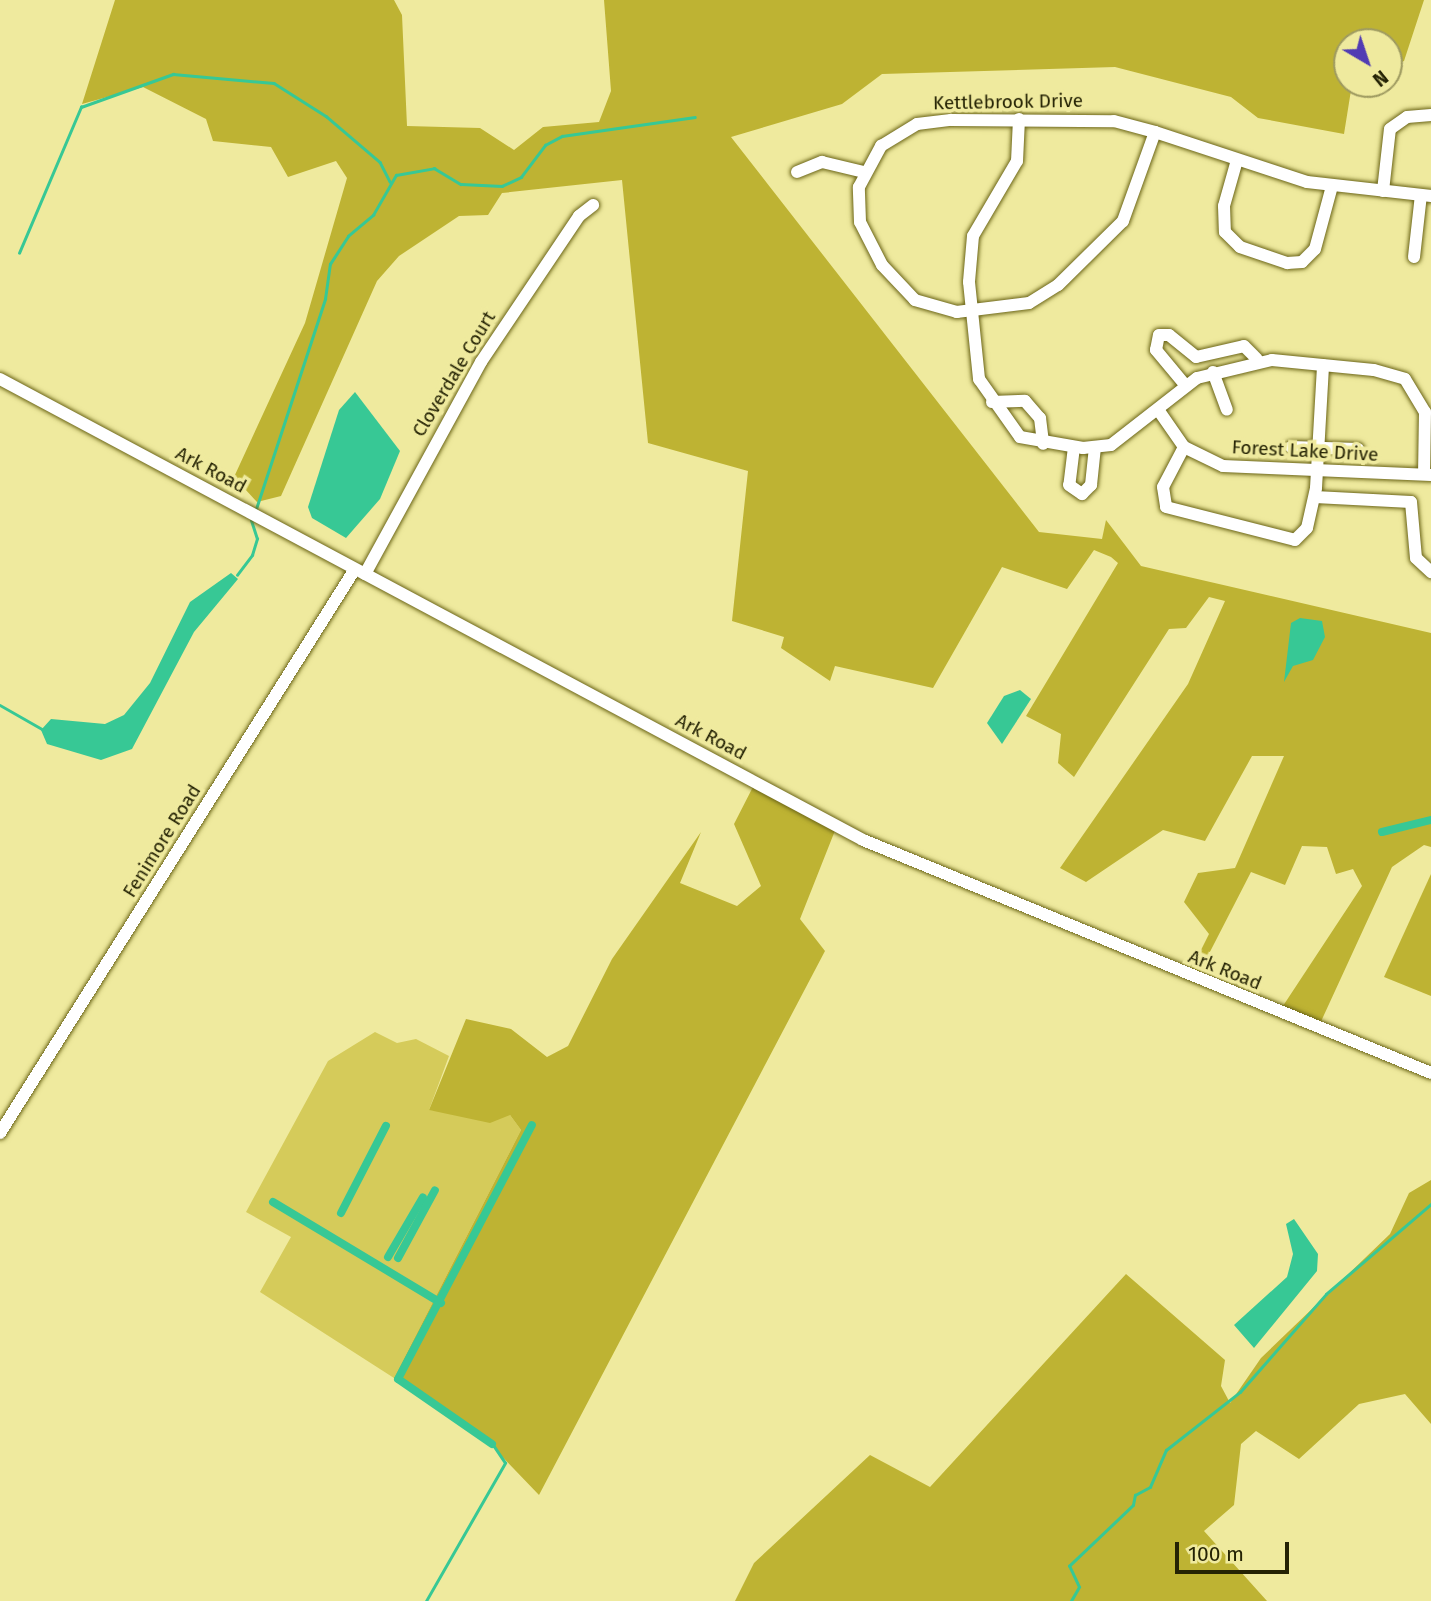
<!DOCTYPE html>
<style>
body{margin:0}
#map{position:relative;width:1431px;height:1601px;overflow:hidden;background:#efea9e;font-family:"Fira Sans",sans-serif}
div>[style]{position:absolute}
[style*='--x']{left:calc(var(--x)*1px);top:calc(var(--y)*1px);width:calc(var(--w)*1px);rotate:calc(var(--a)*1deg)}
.green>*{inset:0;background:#d5cb5a}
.forest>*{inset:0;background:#beb333}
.water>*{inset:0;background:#37c895}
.stream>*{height:2.5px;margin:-1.25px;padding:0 1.25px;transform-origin:1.25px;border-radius:1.25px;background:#37c895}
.canal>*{height:8px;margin:-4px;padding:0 4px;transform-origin:4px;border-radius:4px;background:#37c895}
.roads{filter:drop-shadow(0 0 2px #6b6517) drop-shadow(0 0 2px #6b6517)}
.minor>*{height:12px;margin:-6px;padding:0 6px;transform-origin:6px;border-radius:6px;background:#fff}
span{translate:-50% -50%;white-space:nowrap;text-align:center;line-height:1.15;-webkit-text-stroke:7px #efea9e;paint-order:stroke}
.street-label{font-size:19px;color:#252304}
.north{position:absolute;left:1333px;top:28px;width:70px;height:70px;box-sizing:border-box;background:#efea9e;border:2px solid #9e9a60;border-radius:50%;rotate:141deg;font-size:19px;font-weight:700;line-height:28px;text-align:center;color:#252304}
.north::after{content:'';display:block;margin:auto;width:24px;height:32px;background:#513cb3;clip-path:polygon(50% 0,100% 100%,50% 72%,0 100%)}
.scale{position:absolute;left:1175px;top:1542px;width:114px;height:32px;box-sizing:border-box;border:4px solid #252304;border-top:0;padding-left:9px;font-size:21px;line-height:24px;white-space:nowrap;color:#252304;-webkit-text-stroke:5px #efea9e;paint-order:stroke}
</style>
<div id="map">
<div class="green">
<div style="clip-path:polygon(375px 1032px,397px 1043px,416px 1039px,449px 1056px,429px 1110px,510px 1115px,521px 1130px,394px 1378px,260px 1292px,291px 1237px,246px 1212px,328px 1061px)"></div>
</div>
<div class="forest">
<div style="clip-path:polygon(115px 0,394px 0,402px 15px,407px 126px,480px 128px,514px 150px,543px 127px,599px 122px,611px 91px,604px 0,1424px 0,1404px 61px,1389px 67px,1389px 42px,1347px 42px,1352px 84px,1344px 134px,1258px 118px,1231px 97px,1115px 67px,882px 74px,842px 104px,731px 137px,1039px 532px,1102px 539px,1106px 520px,1141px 566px,1431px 633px,1431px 847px,1424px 845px,1392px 867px,1318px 1028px,1279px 1012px,1362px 886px,1353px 869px,1336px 874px,1327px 847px,1302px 846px,1285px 885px,1251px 872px,1196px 979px,1188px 976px,1209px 934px,1184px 902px,1198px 873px,1235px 868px,1284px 756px,1252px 756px,1205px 841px,1163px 830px,1086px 882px,1060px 868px,1188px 684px,1225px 601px,1209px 597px,1186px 628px,1169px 629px,1074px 777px,1058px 763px,1061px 734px,1026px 716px,1118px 563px,1111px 557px,1094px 550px,1067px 589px,1002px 567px,933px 688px,835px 666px,830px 681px,781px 648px,784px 637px,732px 621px,748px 471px,648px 443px,622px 180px,502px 193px,488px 215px,459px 216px,399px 256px,377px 281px,281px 496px,257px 502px,234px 477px,305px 323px,347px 178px,336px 161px,288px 177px,271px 147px,213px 141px,206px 119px,143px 87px,82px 104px)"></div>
<div style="clip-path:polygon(756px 781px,838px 823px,800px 919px,825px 951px,539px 1495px,492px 1446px,394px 1378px,521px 1130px,510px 1115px,490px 1123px,429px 1110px,466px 1019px,511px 1029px,547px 1057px,568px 1046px,612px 959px,701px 832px,680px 883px,737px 906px,761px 886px,734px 824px)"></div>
<div style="clip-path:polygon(1431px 874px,1431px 996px,1384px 977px)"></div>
<div style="clip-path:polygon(1431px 1180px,1431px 1424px,1405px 1394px,1359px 1404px,1299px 1459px,1256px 1431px,1241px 1444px,1234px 1505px,1204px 1531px,1267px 1601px,735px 1601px,754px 1563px,870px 1455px,930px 1487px,1126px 1274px,1225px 1360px,1221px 1386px,1230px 1403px,1261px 1358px,1390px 1234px,1409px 1193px)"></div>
</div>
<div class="water">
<div style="clip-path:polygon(355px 392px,400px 451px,380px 499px,346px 538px,312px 518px,308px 507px,339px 410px)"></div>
<div style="clip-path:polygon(231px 573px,238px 579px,194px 632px,132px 749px,101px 760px,47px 744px,41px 730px,51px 719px,105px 724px,124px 715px,150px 683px,190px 602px)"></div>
<div style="clip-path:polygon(1300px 618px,1322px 621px,1325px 637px,1313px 660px,1293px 666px,1284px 682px,1291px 623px)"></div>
<div style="clip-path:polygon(1020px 690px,1031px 699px,1002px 744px,987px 723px,1004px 696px)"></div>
<div style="clip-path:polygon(1294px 1219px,1318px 1254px,1317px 1271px,1254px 1348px,1234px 1325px,1287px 1277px,1293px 1254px,1286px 1224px)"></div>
</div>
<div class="stream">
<div style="--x:19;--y:253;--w:159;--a:-67"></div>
<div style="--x:81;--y:107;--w:98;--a:-19.7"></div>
<div style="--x:173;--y:74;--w:101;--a:5.1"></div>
<div style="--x:274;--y:83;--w:62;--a:32.4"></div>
<div style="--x:326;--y:116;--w:71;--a:40.4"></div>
<div style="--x:380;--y:162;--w:22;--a:63"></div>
<div style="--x:256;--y:509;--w:221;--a:-71.8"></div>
<div style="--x:325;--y:299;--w:35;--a:-82"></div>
<div style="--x:330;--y:264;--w:33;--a:-57"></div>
<div style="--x:348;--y:236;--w:33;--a:-40"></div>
<div style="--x:373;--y:215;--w:46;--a:-60.1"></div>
<div style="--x:396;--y:175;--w:39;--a:-10"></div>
<div style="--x:434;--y:168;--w:31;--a:31"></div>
<div style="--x:461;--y:184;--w:41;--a:2.8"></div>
<div style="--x:502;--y:186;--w:21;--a:-25"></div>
<div style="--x:521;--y:177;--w:40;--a:-53"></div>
<div style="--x:545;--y:145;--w:19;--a:-28"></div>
<div style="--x:562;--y:136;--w:134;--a:-8.1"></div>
<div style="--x:237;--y:575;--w:25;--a:-53"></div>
<div style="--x:252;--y:555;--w:17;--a:-73"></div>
<div style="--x:257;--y:539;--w:19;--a:-108"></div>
<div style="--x:0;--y:705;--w:48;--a:29.7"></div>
<div style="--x:426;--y:1601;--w:159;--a:-60.2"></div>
<div style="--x:505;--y:1463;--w:23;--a:-124"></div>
<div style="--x:1071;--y:1601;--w:16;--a:-60"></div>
<div style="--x:1079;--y:1587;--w:23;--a:-115"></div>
<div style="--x:1069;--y:1566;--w:88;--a:-43.6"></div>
<div style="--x:1133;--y:1505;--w:10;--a:-79"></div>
<div style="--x:1135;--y:1495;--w:17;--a:-28"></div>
<div style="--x:1150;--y:1487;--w:40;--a:-66.6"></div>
<div style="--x:1166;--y:1450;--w:94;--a:-38.1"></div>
<div style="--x:1240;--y:1392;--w:130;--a:-48.7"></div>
<div style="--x:1326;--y:1294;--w:138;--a:-40.6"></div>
</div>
<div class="canal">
<div style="--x:1382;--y:832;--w:50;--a:-13.8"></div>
<div style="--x:273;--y:1202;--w:196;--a:31"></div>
<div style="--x:341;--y:1213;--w:98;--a:-62.7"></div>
<div style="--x:388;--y:1257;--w:69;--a:-59.7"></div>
<div style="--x:398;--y:1258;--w:77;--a:-61.4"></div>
<div style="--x:492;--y:1444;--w:114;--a:-145.3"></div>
<div style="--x:398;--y:1379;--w:287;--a:-62.2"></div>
</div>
<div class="roads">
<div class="minor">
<div style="--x:1019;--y:119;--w:42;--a:92.7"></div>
<div style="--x:1017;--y:161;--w:87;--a:120.4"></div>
<div style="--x:973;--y:236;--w:46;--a:95"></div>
<div style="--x:969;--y:282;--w:98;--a:84.1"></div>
<div style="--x:979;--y:379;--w:71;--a:54.7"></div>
<div style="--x:1020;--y:437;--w:64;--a:9.9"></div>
<div style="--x:1083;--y:448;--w:28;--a:-6"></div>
<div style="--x:1111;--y:445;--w:109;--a:-37.9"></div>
<div style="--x:1197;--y:378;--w:77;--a:-13.5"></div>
<div style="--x:1272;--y:360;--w:102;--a:5.6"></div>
<div style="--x:1374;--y:370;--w:32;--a:16"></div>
<div style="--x:1405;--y:379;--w:39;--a:59"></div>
<div style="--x:1425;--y:412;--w:62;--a:90.9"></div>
<div style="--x:1155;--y:132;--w:95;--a:109.8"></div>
<div style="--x:1123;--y:221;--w:91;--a:135.4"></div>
<div style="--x:1058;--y:285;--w:34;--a:148"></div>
<div style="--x:1029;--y:303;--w:73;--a:172.9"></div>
<div style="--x:957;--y:312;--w:44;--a:-164.1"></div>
<div style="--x:915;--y:300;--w:48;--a:-133.3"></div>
<div style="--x:882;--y:265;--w:48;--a:-117.1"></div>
<div style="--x:860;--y:222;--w:35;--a:-92"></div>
<div style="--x:859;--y:187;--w:47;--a:-61.8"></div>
<div style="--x:881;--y:146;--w:42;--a:-31.4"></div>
<div style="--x:917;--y:124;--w:34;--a:-7"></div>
<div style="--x:951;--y:120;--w:163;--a:0.4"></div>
<div style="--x:1114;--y:121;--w:42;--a:15"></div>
<div style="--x:1155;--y:132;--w:160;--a:18.2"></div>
<div style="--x:1307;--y:182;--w:125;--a:6.4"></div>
<div style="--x:1237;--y:160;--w:48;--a:105.8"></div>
<div style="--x:1224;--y:206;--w:26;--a:88"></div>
<div style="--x:1225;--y:232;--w:21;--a:45"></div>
<div style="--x:1240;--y:247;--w:50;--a:18.8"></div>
<div style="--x:1287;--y:263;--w:15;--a:-4"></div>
<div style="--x:1302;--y:262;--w:18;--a:-45"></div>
<div style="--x:1315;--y:249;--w:65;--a:-74.9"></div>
<div style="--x:797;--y:172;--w:27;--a:-22"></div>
<div style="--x:822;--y:162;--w:43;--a:13.4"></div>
<div style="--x:1383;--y:191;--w:62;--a:-83.6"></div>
<div style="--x:1390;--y:129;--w:21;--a:-35"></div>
<div style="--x:1407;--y:117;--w:24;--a:-5"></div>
<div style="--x:1414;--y:257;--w:62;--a:-83.6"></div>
<div style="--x:1213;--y:372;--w:40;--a:69.8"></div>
<div style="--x:0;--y:379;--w:978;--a:28.11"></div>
<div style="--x:863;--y:840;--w:614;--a:22.3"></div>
<div style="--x:1186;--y:386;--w:47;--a:-129.8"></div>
<div style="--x:1156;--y:350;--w:15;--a:-79"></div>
<div style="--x:1159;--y:335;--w:10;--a:0"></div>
<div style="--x:1169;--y:335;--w:35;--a:39"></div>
<div style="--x:1196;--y:357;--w:49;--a:-12.9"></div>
<div style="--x:1244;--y:346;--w:18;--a:45"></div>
<div style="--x:992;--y:402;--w:33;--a:-2"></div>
<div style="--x:1025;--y:401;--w:23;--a:49"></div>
<div style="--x:1040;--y:418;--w:26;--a:83"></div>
<div style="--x:1159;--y:411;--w:44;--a:55.2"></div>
<div style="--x:1184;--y:447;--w:43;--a:26"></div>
<div style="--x:1223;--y:466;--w:208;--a:2.5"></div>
<div style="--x:1074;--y:447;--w:38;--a:97"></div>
<div style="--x:1069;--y:485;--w:16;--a:35"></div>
<div style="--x:1082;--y:494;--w:13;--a:-45"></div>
<div style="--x:1091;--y:485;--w:37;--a:-84"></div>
<div style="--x:1184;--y:447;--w:45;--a:117.7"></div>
<div style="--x:1163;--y:487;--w:20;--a:81"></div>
<div style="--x:1166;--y:507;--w:133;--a:14.3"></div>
<div style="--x:1295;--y:540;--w:17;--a:-45"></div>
<div style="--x:1307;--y:528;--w:41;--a:-77.3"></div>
<div style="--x:1316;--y:488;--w:123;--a:-86.7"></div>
<div style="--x:1291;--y:447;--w:67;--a:1.7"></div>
<div style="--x:1315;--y:497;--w:96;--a:3"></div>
<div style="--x:1411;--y:502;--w:56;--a:84.9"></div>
<div style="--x:1416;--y:558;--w:21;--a:43"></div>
<div style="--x:365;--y:574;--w:242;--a:-61.3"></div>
<div style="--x:481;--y:362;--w:176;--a:-56.1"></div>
<div style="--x:579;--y:216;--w:18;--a:-38"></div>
<div style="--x:0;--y:1133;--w:666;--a:-57.81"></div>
</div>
</div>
<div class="street-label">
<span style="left:1008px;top:102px;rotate:-1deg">Kettlebrook Drive</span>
<span style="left:454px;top:374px;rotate:-59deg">Cloverdale Court</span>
<span style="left:1305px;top:451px;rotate:3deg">Forest Lake Drive</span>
<span style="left:211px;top:470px;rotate:28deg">Ark Road</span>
<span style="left:711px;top:737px;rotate:28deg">Ark Road</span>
<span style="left:162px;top:841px;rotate:-58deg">Fenimore Road</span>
<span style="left:1225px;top:970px;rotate:22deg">Ark Road</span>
</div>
<div class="north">N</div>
<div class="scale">100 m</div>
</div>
